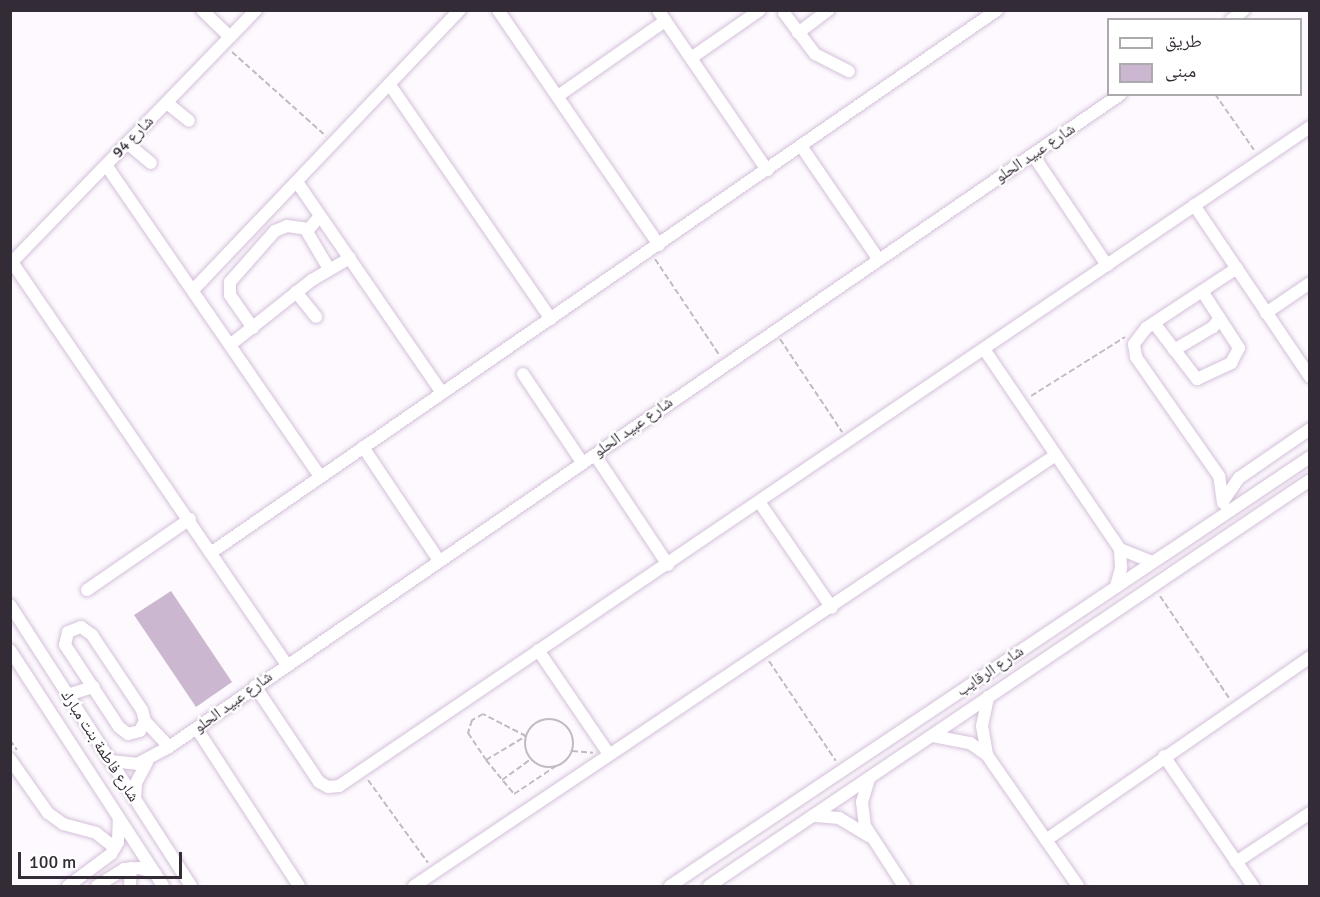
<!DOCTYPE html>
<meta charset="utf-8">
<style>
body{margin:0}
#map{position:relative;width:1320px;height:897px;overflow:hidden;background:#fdf9fe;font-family:Signika,"Noto Naskh Arabic",sans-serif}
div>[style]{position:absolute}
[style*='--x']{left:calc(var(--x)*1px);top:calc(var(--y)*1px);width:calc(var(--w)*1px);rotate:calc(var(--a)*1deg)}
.building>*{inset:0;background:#cbb7d0}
.path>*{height:2px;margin-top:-1px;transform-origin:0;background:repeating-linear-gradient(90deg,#c0bbc1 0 6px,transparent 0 9px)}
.path>.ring{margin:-1px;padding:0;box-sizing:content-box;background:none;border:2px solid #c0bbc1;border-radius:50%}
.roads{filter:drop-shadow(0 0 2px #d4c0d9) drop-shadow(0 0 2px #d4c0d9)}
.minor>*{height:12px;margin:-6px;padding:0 6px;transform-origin:6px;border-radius:6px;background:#fff}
span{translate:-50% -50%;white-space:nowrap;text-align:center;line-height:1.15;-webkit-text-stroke:4.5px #fff;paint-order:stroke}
.street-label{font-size:16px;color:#332b35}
.frame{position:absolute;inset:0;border:12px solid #332b35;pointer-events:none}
.legend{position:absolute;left:1107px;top:18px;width:195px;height:78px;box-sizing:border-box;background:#fff;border:2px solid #adaaae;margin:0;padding:8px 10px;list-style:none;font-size:18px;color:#332b35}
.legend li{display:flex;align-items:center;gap:12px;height:30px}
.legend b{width:30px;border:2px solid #adaaae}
.scale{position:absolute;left:18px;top:852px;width:164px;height:27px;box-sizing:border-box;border:3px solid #332b35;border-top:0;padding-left:8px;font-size:18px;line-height:21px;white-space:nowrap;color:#332b35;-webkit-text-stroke:4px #fff;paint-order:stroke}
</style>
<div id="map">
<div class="building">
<div style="clip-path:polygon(171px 591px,232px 682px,196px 707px,134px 615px)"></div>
</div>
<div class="path">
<div style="--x:232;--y:52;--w:126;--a:41.8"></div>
<div style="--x:1215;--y:94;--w:68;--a:55.1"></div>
<div style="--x:655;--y:259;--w:117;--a:56.2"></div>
<div style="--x:780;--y:339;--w:112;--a:56.3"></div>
<div style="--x:1031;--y:396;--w:111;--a:-32.1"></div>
<div style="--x:1160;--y:596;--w:123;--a:55.9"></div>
<div style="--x:769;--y:661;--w:120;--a:56.2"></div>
<div class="ring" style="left:525px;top:719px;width:46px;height:46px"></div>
<div style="--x:10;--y:740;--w:12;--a:55"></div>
<div style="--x:572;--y:751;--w:21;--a:5"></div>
<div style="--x:486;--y:760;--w:47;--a:-31"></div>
<div style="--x:526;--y:736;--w:48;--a:-152.9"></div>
<div style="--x:483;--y:714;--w:13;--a:151"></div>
<div style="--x:472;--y:720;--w:14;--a:107"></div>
<div style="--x:468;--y:733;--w:32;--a:56"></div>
<div style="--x:486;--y:760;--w:44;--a:50.5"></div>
<div style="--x:514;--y:794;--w:50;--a:-33.7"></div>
<div style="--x:368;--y:780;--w:102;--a:54.1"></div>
<div style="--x:502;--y:780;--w:36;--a:-36"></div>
</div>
<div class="roads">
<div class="minor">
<div style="--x:202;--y:10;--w:39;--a:44"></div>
<div style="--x:498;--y:10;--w:285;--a:55.6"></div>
<div style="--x:658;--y:10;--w:194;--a:55.7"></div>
<div style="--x:784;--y:13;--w:51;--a:52.9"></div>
<div style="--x:815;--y:54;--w:38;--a:27"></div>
<div style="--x:1231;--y:20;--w:16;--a:-38"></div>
<div style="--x:798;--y:33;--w:39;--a:-37"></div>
<div style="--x:691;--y:58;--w:84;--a:-34.8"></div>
<div style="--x:390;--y:85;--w:284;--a:55.5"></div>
<div style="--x:558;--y:96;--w:131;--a:-35"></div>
<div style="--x:167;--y:103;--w:28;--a:39"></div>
<div style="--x:127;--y:143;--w:31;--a:40"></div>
<div style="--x:801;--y:146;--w:138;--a:55.6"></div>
<div style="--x:1033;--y:155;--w:133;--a:56.1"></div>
<div style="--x:106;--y:165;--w:378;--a:55.5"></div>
<div style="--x:297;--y:182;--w:256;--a:55.5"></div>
<div style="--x:1194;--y:205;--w:207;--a:56"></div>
<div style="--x:306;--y:230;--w:45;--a:59.5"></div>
<div style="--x:12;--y:262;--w:486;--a:55.7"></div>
<div style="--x:10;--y:264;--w:354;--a:-45.9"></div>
<div style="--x:193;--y:290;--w:387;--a:-46.4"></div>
<div style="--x:296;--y:292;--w:32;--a:51"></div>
<div style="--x:1266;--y:313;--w:53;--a:-34.3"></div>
<div style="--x:1154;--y:323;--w:71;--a:52.5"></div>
<div style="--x:1197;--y:379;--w:38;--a:-25"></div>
<div style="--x:1231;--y:363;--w:17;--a:-62"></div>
<div style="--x:1239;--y:348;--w:68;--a:-123"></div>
<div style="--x:253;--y:328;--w:40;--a:-124.9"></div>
<div style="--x:230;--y:295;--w:13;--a:-90"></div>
<div style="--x:230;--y:282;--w:68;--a:-48.6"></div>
<div style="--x:275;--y:231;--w:13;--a:-23"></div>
<div style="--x:287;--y:226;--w:22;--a:8"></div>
<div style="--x:309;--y:229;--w:17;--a:-50"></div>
<div style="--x:230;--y:345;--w:105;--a:-38.4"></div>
<div style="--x:312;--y:280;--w:44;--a:-30.1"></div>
<div style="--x:984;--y:349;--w:242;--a:55.8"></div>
<div style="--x:1120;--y:549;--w:35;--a:22"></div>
<div style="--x:1174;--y:350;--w:45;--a:-30.5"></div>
<div style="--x:1213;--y:327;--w:11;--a:-52"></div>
<div style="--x:523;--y:374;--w:106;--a:56.2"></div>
<div style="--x:363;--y:447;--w:135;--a:56.2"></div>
<div style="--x:595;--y:455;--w:132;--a:56.4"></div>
<div style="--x:1224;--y:500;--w:27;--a:-56"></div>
<div style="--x:1239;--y:478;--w:86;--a:-34.6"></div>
<div style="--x:760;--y:503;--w:127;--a:55.6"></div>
<div style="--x:1223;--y:503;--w:27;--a:-98"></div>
<div style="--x:1219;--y:476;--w:145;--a:-124.9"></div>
<div style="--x:1136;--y:357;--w:13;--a:-99"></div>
<div style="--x:1134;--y:344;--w:20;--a:-53"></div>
<div style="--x:1146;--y:328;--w:109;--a:-33.4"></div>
<div style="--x:212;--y:552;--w:954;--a:-34.62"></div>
<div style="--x:1116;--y:586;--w:19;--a:-74"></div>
<div style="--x:1121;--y:568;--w:19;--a:-93"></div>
<div style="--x:87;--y:590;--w:125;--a:-34.6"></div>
<div style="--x:10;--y:605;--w:334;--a:57.2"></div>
<div style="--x:81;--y:627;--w:14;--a:36"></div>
<div style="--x:92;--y:635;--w:90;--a:56.3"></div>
<div style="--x:142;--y:710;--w:11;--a:75"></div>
<div style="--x:145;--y:721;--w:11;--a:117"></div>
<div style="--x:140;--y:731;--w:12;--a:166"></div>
<div style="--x:128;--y:734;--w:11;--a:-142"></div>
<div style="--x:119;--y:727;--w:91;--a:-123.3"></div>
<div style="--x:69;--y:651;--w:7;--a:-124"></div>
<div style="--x:65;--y:645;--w:13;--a:-77"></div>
<div style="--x:68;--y:632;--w:14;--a:-21"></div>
<div style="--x:10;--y:650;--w:281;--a:57"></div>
<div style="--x:538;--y:650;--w:126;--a:55.7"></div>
<div style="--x:255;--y:686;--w:115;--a:56.3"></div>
<div style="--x:319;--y:782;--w:10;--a:29"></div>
<div style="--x:328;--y:787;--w:11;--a:-5"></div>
<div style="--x:339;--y:786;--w:1174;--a:-34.16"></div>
<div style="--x:67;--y:695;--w:28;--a:-17"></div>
<div style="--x:145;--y:721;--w:35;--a:47"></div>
<div style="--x:197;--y:729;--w:187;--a:57"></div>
<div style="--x:933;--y:736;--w:38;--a:11"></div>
<div style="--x:970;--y:743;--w:21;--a:35"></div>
<div style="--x:987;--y:755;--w:160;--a:55.2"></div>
<div style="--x:987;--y:754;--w:28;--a:-100"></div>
<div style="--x:982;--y:726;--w:30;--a:-78"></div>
<div style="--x:1164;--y:756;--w:158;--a:55.6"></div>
<div style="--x:10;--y:759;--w:66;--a:54.9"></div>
<div style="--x:48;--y:813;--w:19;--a:36"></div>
<div style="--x:63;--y:824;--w:34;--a:15"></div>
<div style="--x:96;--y:833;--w:24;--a:38"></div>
<div style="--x:110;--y:761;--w:27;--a:6"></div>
<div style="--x:137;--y:764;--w:36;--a:-28"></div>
<div style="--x:169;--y:747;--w:1154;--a:-34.45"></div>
<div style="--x:869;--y:779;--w:24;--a:107"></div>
<div style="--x:862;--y:802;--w:24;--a:83"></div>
<div style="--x:865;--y:826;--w:72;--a:57"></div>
<div style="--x:135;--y:799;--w:16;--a:-86"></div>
<div style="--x:136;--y:783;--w:24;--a:-62"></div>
<div style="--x:816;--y:816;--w:23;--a:5"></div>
<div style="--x:839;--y:818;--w:35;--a:31"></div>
<div style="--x:1046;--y:840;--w:321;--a:-34.7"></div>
<div style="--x:1236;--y:862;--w:89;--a:-33.5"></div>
<div style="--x:68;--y:886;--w:54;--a:-36.7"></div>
<div style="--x:111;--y:854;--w:14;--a:-60"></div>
<div style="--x:118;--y:842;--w:23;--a:-88"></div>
<div style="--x:97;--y:886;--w:32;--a:-32"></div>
<div style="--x:124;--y:869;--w:16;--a:-4"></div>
<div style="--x:140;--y:868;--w:16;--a:18"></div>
<div style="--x:130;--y:886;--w:18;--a:-87"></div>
<div style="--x:414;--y:886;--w:773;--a:-33.88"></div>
<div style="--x:670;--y:886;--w:770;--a:-33.83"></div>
<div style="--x:709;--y:886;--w:725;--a:-34.04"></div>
</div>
</div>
<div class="street-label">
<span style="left:133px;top:137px;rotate:-46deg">شارع 94</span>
<span style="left:1035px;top:153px;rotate:-34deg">شارع عبيد الحلو</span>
<span style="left:633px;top:427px;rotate:-35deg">شارع عبيد الحلو</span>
<span style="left:990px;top:671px;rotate:-34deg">شارع الرقايب</span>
<span style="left:233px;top:702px;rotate:-36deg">شارع عبيد الحلو</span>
<span style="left:100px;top:746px;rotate:57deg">شارع فاطمة بنت مبارك</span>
</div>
<div class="frame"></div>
<ul class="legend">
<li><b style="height:8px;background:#fff"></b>طريق</li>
<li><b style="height:16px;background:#cbb7d0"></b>مبنى</li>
</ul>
<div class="scale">100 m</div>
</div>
